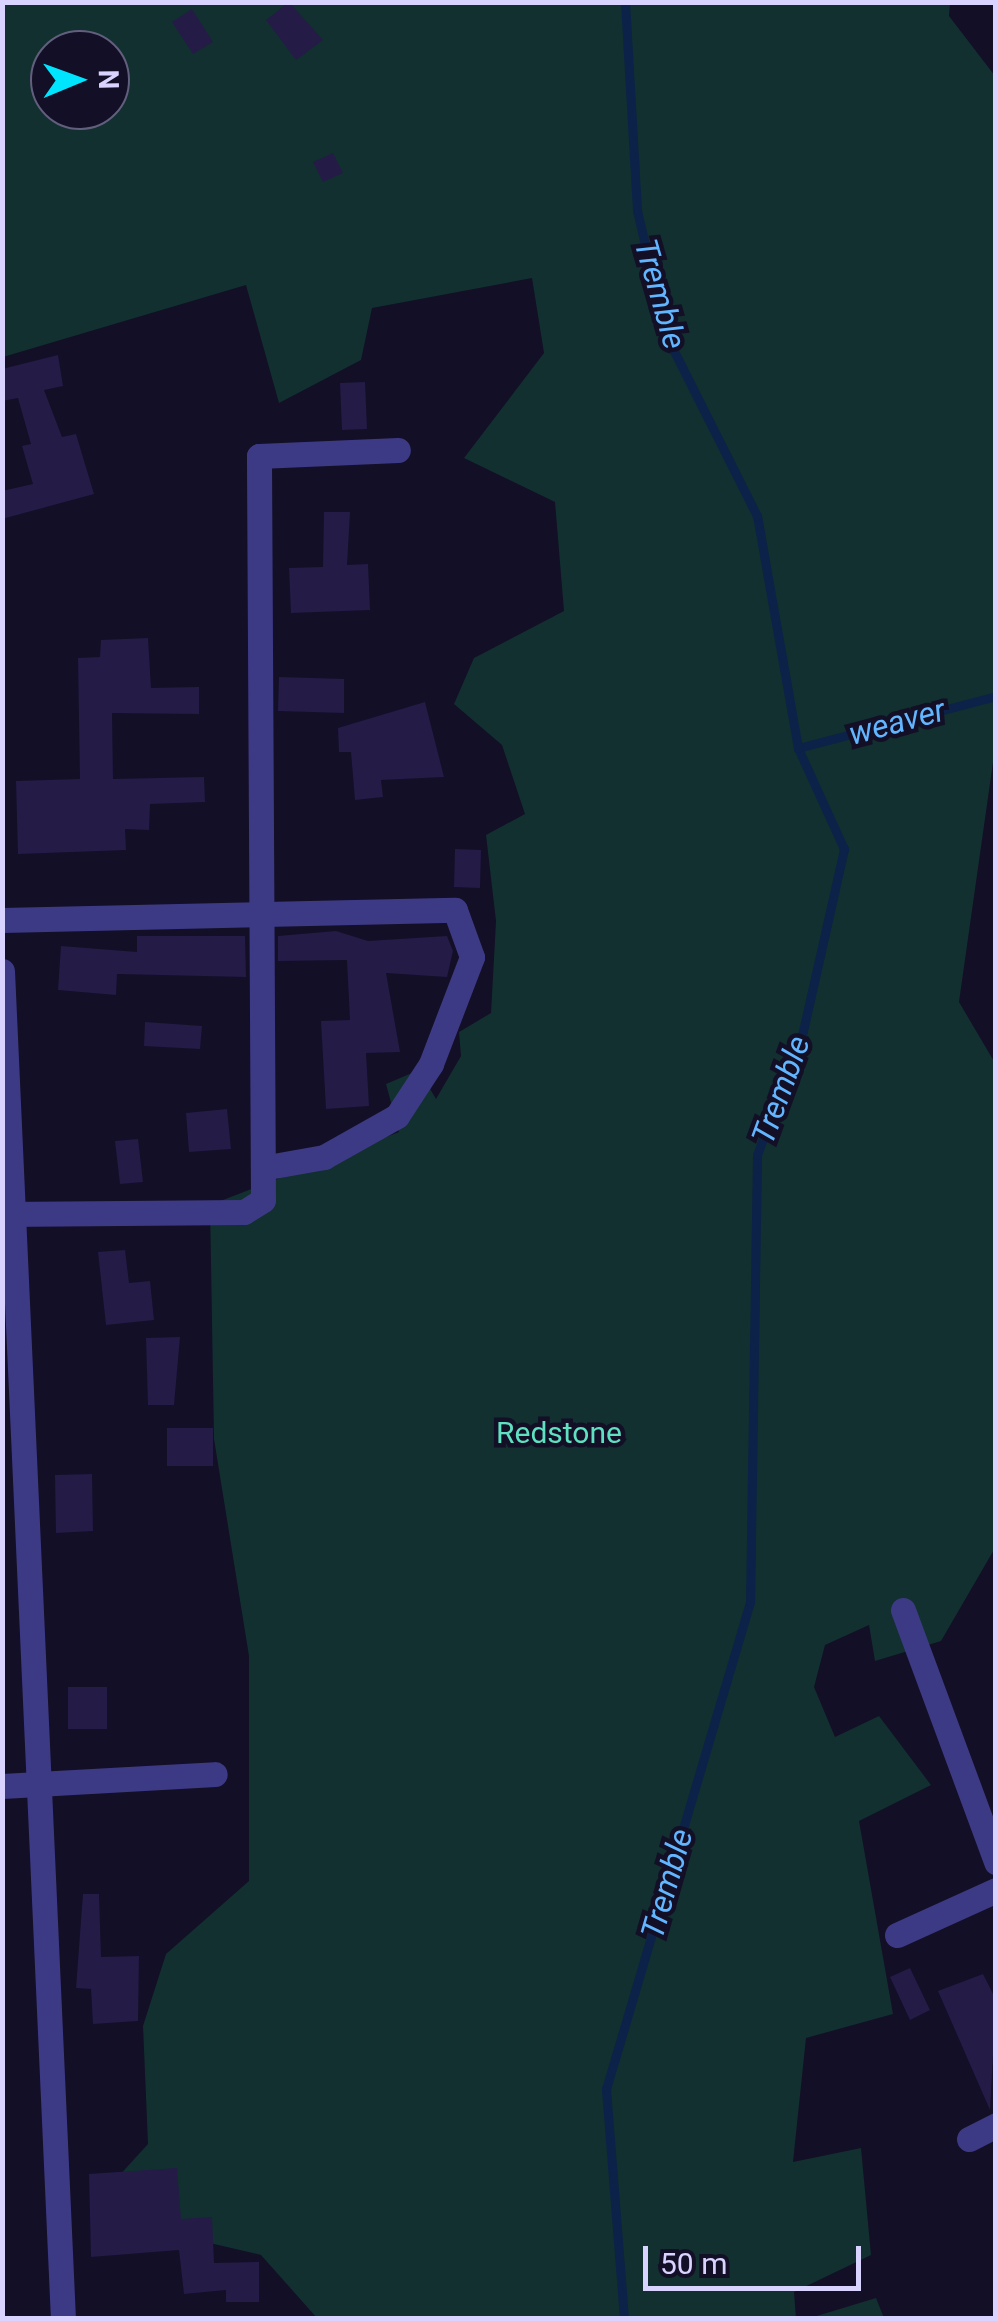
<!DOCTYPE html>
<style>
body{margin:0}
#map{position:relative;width:998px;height:2321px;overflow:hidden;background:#130f26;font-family:Roboto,sans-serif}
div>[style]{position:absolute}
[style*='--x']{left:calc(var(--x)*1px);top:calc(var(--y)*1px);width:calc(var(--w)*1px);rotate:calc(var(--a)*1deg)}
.green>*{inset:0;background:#12302f}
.stream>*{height:9px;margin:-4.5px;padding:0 4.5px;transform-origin:4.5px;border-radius:4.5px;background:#0c2248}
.building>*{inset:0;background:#241b47}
.minor>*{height:25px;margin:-12.5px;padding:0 12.5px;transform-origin:12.5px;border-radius:12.5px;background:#3d3a85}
span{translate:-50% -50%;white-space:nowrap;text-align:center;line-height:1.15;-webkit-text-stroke:9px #130f26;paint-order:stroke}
.park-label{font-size:30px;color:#5fe0c0}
.water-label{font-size:32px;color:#62b6ff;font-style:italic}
.frame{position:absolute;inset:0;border:5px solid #d9d4ff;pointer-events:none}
.north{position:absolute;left:30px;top:30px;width:100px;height:100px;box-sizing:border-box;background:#130f26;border:2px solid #625e7d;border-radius:50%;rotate:89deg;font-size:28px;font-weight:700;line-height:40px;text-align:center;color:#d9d4ff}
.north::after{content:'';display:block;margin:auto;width:35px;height:45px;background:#00e5ff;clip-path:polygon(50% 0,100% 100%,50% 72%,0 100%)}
.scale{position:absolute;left:643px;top:2246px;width:218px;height:45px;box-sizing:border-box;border:5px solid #d9d4ff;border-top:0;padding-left:12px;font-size:30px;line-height:35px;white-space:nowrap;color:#d9d4ff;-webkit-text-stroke:8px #130f26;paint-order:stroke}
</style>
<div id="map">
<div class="green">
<div style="clip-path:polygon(evenodd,2px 3px,950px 3px,949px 16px,995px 76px,996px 741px,959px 1002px,995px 1063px,995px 1548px,941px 1641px,875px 1661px,869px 1625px,825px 1645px,814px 1687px,835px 1737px,879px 1716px,931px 1785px,859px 1821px,893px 2014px,806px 2038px,793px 2162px,861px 2148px,871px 2255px,794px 2292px,796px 2318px,317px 2318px,261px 2255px,128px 2224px,106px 2190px,148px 2144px,143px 2026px,166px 1954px,249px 1881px,249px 1656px,214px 1439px,210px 1205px,399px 1132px,386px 1084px,419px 1070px,436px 1099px,461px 1056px,459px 1032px,491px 1013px,496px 921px,486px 835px,525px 814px,502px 745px,454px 704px,474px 658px,564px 611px,555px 502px,464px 458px,544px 353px,532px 278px,372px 308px,361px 360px,279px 403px,246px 285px,3px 357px,2px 3px,50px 50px,110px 50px,110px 110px,50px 110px,50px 50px)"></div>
<div style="clip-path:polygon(876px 2298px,884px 2318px,810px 2318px)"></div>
</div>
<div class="stream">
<div style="--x:798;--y:748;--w:205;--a:-14.7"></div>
<div style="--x:624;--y:2318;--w:230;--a:-94.5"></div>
<div style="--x:606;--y:2089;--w:508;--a:-73.53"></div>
<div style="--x:750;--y:1602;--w:447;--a:-89.1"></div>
<div style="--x:757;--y:1155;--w:132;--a:-69.6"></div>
<div style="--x:803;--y:1031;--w:187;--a:-77.3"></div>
<div style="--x:844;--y:849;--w:111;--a:-114.5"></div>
<div style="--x:798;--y:748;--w:236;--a:-100"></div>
<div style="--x:757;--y:516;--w:203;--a:-116.7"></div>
<div style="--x:666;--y:335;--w:128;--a:-103.1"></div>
<div style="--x:637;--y:210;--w:208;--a:-93.3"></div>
</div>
<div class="building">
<div style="clip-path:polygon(289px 2px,323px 40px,296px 60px,266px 20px)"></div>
<div style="clip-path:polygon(192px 9px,213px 42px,193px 54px,172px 22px)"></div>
<div style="clip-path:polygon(333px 153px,343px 173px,323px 182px,313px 162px)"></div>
<div style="clip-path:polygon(58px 355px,63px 386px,44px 390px,62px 437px,76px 434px,94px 494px,2px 519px,2px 491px,33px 484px,22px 446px,31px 444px,18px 398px,2px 401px,2px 369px)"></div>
<div style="clip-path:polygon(365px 382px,367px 429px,342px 430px,340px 383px)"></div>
<div style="clip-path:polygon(324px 512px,350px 512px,347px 565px,368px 564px,370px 610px,291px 613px,289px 568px,323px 567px)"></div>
<div style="clip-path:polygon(148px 638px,151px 688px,199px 687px,199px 714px,112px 713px,113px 779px,204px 777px,205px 802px,150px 804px,149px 830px,125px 829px,126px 850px,18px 854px,16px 781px,80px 779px,78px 658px,100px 657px,101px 640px)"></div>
<div style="clip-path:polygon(279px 677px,344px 679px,344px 713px,278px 711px)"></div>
<div style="clip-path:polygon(425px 702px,444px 777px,381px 780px,383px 797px,355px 800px,351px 752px,339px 752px,338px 728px)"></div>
<div style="clip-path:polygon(455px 849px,481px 850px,480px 888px,454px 887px)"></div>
<div style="clip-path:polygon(336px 931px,368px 941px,447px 936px,453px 951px,447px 977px,386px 973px,400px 1052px,366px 1053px,369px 1106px,326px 1109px,321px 1021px,350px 1020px,347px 960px,278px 961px,278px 936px)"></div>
<div style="clip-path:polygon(137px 936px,245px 936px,246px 977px,117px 974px,116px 995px,58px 990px,61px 946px,137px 952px)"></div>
<div style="clip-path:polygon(145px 1022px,202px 1026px,200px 1049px,144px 1046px)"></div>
<div style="clip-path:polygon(227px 1109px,231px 1149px,189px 1152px,186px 1113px)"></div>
<div style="clip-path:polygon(138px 1139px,143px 1182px,120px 1184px,115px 1141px)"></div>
<div style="clip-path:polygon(125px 1250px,129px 1283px,150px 1281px,154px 1320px,106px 1325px,98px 1252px)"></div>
<div style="clip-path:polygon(180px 1337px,174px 1405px,148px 1405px,146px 1338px)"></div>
<div style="clip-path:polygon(167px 1428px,213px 1428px,213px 1466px,167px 1466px)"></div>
<div style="clip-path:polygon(92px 1474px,93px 1531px,56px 1533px,55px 1475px)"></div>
<div style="clip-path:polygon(68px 1687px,107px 1687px,107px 1729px,68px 1729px)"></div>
<div style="clip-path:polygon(83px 1894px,99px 1894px,101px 1957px,139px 1956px,138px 2021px,93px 2024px,91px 1989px,76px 1988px)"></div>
<div style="clip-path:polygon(910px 1968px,930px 2010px,910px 2020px,890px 1977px)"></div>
<div style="clip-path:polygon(983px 1974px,996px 2000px,990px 2110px,938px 1991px)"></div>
<div style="clip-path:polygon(177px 2168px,181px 2219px,212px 2217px,214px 2263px,259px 2262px,259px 2302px,226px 2302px,226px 2290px,184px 2294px,179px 2250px,91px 2257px,89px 2174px)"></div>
</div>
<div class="minor">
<div style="--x:2;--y:920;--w:453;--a:-1.3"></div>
<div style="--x:455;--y:910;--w:50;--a:70.1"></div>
<div style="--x:472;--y:957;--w:115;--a:111"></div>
<div style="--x:431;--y:1064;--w:62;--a:123.2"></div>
<div style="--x:397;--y:1116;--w:84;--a:150.7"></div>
<div style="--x:324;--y:1157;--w:57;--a:169.9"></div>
<div style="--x:2;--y:971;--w:1348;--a:87.41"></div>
<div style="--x:2;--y:1214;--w:242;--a:-0.5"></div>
<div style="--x:244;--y:1212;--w:22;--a:-32"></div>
<div style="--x:263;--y:1200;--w:744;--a:-90.31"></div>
<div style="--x:259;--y:456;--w:139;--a:-2.5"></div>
<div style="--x:903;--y:1610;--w:269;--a:69.7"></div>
<div style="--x:2;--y:1786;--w:213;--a:-3.2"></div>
<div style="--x:897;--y:1935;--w:109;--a:-24.4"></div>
<div style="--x:969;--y:2139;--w:30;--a:-27"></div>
</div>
<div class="park-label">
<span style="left:559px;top:1433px">Redstone</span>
</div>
<div class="water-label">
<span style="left:660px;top:294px;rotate:74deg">Tremble</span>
<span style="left:897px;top:722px;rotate:-15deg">weaver</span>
<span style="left:781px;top:1090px;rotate:-70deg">Tremble</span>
<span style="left:667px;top:1884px;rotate:-74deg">Tremble</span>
</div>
<div class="frame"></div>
<div class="north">N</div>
<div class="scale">50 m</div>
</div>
